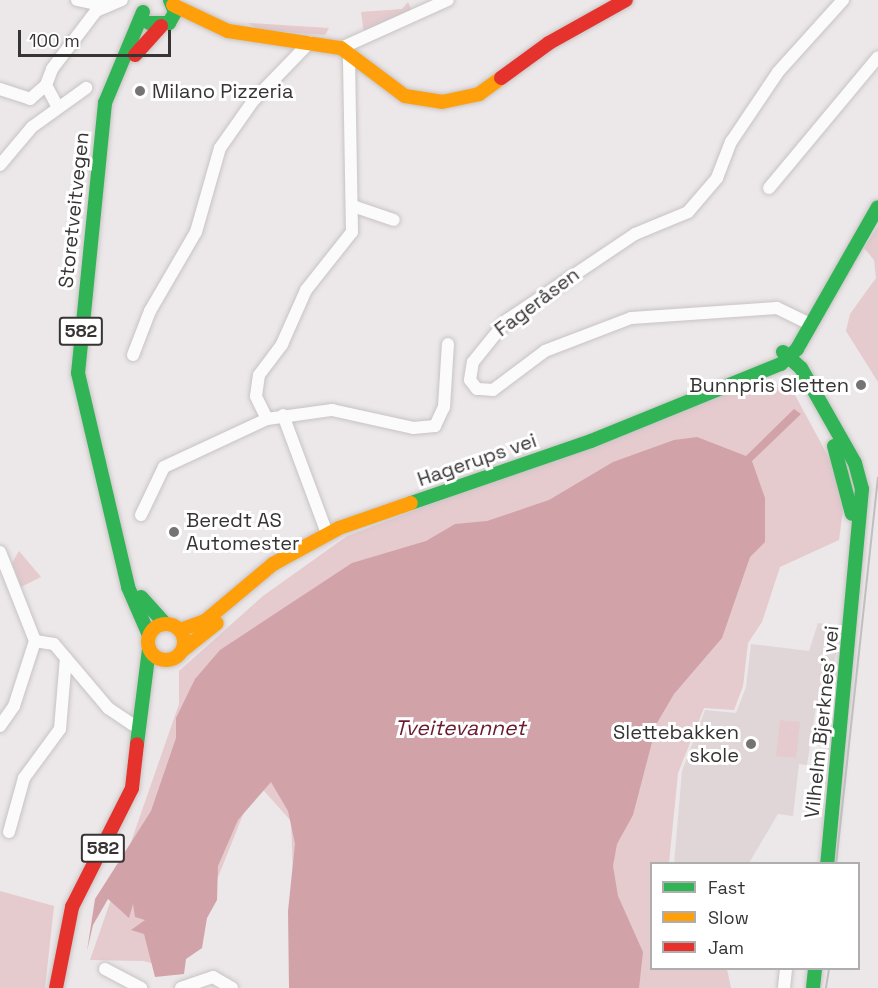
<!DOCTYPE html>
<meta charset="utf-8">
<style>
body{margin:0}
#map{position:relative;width:878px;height:988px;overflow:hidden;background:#ece7e8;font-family:"Space Grotesk",sans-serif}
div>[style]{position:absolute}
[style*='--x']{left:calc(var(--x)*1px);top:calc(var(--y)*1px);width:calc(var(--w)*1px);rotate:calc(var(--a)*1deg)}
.built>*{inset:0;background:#e0d6d7}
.green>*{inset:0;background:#e5cace}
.water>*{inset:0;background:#d2a2a9}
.roads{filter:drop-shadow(0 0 2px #c8c4c4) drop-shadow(0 0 2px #c8c4c4)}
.street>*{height:12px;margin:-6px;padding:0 6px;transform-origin:6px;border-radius:6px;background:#fcfbfc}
.fast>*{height:14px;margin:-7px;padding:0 7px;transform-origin:7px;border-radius:7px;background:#30b455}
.slow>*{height:14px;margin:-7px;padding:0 7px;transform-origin:7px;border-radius:7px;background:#ff9f0a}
.slow>.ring{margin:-7px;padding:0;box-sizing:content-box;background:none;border:14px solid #ff9f0a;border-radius:50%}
.jam>*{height:14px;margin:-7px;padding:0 7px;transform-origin:7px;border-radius:7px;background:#e5322d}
.tram>*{height:1.5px;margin:-0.75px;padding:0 0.75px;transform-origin:0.75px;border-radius:0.75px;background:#c0bebe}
.dots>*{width:16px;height:16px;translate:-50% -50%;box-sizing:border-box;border:3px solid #fff;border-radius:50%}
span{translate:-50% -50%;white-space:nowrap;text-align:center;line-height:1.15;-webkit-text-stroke:6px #fff;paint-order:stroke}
.shield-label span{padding:2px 4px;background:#fff;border:2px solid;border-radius:4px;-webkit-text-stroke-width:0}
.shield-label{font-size:18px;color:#373434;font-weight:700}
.poi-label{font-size:20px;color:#373434}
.left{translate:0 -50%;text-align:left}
.right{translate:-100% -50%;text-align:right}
.street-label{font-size:20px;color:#373434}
.water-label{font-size:21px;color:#6a1b2e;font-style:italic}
.legend{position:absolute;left:650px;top:862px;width:210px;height:108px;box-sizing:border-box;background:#fff;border:2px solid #afaeae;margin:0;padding:8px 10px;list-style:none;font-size:18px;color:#373434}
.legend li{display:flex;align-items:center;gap:12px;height:30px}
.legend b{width:30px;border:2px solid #afaeae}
.scale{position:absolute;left:18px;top:30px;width:153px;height:27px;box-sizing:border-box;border:3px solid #373434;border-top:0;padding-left:8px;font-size:18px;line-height:21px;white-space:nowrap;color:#373434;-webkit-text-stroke:4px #fff;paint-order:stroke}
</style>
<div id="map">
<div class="built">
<div style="clip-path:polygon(818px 623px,841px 626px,826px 708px,816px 707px,807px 765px,799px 764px,793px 816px,778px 814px,749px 863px,674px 864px,682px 771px,705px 710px,736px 713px,746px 687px,751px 644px,809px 651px)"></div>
</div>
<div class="green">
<div style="clip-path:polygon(408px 2px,412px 11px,364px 33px,361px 12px,402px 9px)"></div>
<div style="clip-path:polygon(248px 23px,329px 28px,325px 35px,259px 30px)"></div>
<div style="clip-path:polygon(878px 226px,878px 382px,846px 331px,850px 314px,876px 278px,874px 260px,864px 248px)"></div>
<div style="clip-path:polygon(754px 381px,790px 386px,834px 467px,844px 502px,839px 540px,780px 567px,762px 622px,748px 643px,743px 686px,734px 710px,704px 708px,678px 773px,669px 863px,652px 864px,652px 968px,727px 969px,731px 988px,297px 988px,291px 821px,256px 782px,181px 970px,143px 961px,90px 960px,179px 704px,179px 671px,263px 596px,347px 536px)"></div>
<div style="clip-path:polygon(19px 551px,41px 577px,21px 587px,12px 563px)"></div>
<div style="clip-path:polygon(780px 720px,800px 722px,796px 758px,776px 756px)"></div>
<div style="clip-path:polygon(0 891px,54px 906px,45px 988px,0 988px)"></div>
</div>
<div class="water">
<div style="clip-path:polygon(794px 409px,801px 414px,752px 461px,765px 498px,765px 542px,750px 557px,722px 638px,674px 694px,657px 723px,633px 815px,617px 844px,613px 866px,618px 896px,643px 952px,639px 988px,289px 988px,288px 911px,295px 844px,288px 811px,271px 782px,238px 820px,218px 866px,217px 900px,207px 918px,202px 948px,186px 959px,184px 974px,155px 977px,144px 934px,131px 930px,145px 920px,135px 917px,133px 904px,129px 918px,108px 899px,93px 925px,87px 951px,95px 899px,151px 811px,176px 738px,176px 718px,195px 679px,220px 650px,352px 563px,426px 541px,455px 524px,487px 521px,549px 500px,613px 462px,674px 440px,697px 437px,746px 456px)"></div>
</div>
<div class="roads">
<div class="street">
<div style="--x:77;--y:0;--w:30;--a:12"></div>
<div style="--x:341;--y:48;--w:117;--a:-24.2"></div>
<div style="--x:46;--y:85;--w:24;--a:62"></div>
<div style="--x:0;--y:89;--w:32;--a:18"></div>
<div style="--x:30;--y:99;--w:21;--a:-41"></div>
<div style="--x:46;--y:85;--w:17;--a:-69"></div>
<div style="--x:52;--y:69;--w:73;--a:-52.8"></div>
<div style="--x:96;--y:11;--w:28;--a:-23"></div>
<div style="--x:0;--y:165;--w:50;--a:-49.9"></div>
<div style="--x:32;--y:127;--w:67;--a:-35.8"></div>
<div style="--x:769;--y:188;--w:170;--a:-50.2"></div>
<div style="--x:353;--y:206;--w:43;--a:18.9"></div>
<div style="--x:810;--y:324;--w:37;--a:-154"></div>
<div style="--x:777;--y:308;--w:146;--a:176.1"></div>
<div style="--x:631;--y:318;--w:92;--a:159"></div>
<div style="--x:545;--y:351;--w:65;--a:143.1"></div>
<div style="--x:493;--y:390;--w:16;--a:-176"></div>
<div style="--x:477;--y:389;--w:11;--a:-128"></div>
<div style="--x:470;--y:380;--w:18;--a:-81"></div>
<div style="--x:473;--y:362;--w:54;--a:-51"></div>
<div style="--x:507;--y:320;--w:154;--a:-33.9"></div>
<div style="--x:635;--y:234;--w:57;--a:-22.5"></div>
<div style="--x:688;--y:212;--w:45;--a:-49.5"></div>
<div style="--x:717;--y:178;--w:39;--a:-69"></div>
<div style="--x:731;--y:142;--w:84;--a:-56.1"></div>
<div style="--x:778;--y:72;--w:97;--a:-47.9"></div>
<div style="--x:133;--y:355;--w:47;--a:-68.9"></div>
<div style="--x:150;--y:311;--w:91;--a:-59.8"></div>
<div style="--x:196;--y:232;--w:87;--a:-74.1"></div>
<div style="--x:220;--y:148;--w:57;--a:-54.9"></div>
<div style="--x:253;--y:101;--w:82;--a:-46"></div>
<div style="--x:283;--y:415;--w:126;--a:69.6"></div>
<div style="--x:267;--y:419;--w:25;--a:-116"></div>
<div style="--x:256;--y:396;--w:21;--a:-82"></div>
<div style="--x:259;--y:375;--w:39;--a:-53"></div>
<div style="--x:282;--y:344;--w:59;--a:-66"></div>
<div style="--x:306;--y:290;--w:74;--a:-51.6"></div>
<div style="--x:352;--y:232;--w:176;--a:-91"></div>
<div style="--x:141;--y:515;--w:53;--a:-64.4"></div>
<div style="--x:164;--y:467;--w:114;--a:-25"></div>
<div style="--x:267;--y:419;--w:66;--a:-7.9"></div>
<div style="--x:332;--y:410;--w:83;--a:12.5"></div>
<div style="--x:413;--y:428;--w:22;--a:-5"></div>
<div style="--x:435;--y:426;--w:21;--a:-65"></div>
<div style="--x:444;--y:407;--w:63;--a:-86.4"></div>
<div style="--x:0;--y:552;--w:96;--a:68.5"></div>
<div style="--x:35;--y:641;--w:19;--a:9"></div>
<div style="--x:54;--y:644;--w:84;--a:49.8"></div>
<div style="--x:108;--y:708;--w:30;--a:34"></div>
<div style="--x:0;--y:726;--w:24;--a:-55"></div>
<div style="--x:14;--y:706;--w:68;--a:-72.1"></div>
<div style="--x:9;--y:832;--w:56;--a:-74.5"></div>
<div style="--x:24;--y:778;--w:61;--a:-53.7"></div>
<div style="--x:60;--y:729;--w:71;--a:-85.2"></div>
<div style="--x:105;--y:969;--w:41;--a:27.8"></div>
<div style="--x:181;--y:988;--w:34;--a:-19"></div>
<div style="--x:213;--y:977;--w:22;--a:30"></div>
<div style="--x:784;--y:988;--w:20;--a:-84"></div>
</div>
<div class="fast">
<div style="--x:143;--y:12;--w:99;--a:112.7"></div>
<div style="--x:105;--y:103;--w:271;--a:95.7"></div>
<div style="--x:78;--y:373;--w:220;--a:76.8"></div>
<div style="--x:128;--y:587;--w:52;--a:66.4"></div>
<div style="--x:149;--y:23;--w:20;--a:0"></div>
<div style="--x:169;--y:23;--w:13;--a:-61"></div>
<div style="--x:175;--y:12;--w:13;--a:-113"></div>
<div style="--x:783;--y:352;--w:24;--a:42"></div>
<div style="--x:801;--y:368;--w:109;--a:60.4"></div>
<div style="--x:855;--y:463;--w:27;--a:75"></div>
<div style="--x:862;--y:489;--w:377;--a:95.3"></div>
<div style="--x:834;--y:446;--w:70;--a:75.2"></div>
<div style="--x:411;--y:503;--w:190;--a:-19"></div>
<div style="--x:591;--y:441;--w:205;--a:-22.1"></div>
<div style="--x:781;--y:364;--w:22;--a:-43"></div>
<div style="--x:797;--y:349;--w:163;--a:-60.3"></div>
<div style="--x:141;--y:597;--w:36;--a:48"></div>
<div style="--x:137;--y:744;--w:96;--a:-82.8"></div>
<div style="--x:813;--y:988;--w:20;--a:-84"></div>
</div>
<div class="slow">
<div style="--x:173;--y:5;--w:61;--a:25.3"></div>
<div style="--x:228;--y:31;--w:114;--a:8.6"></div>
<div style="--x:341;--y:48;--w:80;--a:36.9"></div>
<div style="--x:405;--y:96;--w:37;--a:9"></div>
<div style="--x:442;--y:102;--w:38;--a:-12"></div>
<div style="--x:479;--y:94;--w:27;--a:-36"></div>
<div class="ring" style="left:148px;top:624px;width:22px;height:22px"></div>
<div style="--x:180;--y:630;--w:27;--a:-20"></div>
<div style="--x:205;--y:621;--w:89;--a:-40"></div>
<div style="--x:273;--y:564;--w:75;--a:-28.6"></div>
<div style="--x:339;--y:528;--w:76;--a:-19.1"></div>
<div style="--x:183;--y:650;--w:43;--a:-38.5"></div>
</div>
<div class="jam">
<div style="--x:135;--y:55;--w:39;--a:-48"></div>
<div style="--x:501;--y:78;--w:59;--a:-36.1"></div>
<div style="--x:549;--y:43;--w:88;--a:-29.2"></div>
<div style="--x:56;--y:988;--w:83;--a:-78.8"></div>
<div style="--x:72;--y:907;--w:133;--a:-63.2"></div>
<div style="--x:132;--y:788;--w:44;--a:-83.5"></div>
</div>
</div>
<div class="tram">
<div style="--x:836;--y:864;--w:388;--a:-83.8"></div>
<div style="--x:826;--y:988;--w:20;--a:-81"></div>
</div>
<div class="dots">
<div style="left:140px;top:91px;background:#767373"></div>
<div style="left:861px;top:385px;background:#767373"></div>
<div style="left:174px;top:532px;background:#767373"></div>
<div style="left:751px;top:744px;background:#767373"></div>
</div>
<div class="shield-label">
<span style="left:81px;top:331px">582</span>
<span style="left:103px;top:848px">582</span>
</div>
<div class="poi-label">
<span class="left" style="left:152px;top:91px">Milano Pizzeria</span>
<span class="right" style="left:849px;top:385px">Bunnpris Sletten</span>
<span class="left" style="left:186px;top:532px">Beredt AS<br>Automester</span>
<span class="right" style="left:739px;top:744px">Slettebakken<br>skole</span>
</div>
<div class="street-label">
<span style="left:74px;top:210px;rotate:-84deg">Storetveitvegen</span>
<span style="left:537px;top:302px;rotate:-37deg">Fageråsen</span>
<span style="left:477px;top:460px;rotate:-19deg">Hagerups vei</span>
<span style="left:822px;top:722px;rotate:-84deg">Vilhelm Bjerknes' vei</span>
</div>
<div class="water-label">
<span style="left:460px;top:728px">Tveitevannet</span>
</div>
<ul class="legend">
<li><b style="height:8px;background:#30b455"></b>Fast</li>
<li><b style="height:8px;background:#ff9f0a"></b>Slow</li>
<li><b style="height:8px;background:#e5322d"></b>Jam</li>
</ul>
<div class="scale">100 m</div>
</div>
